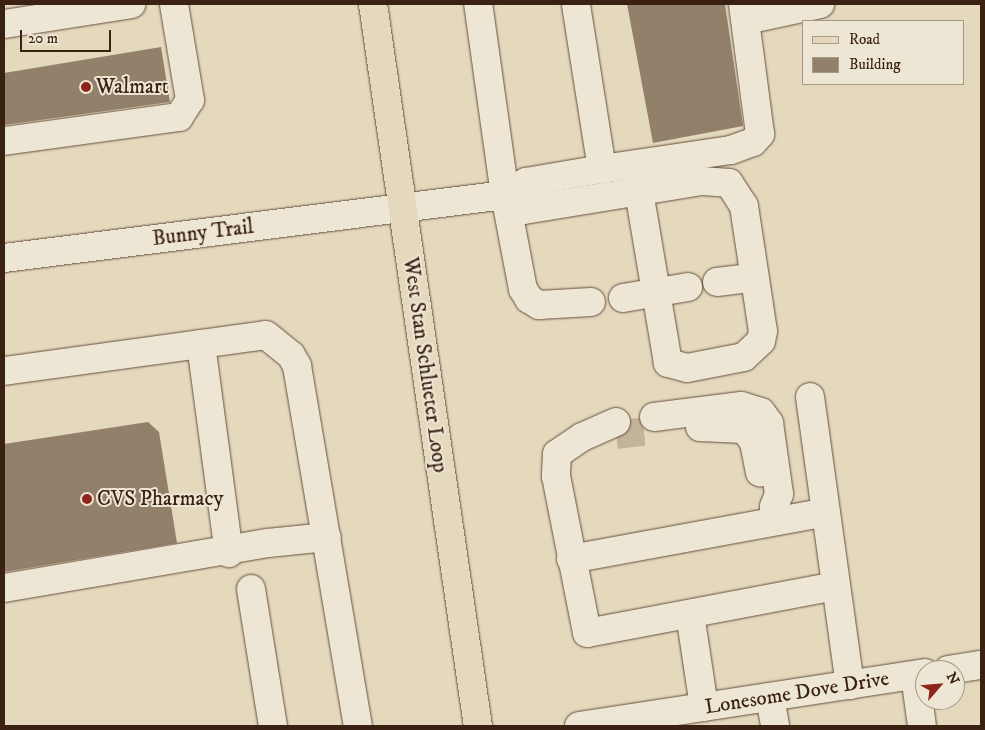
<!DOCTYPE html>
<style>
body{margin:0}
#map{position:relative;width:985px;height:730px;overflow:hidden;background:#e4d8bd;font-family:"IM FELL DW Pica",serif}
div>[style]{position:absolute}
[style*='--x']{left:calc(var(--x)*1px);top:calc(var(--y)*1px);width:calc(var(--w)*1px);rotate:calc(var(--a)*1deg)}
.building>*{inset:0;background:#93806b}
.minor-tunnel>*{height:28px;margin-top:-14px;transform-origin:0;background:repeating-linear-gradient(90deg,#c2b39b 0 28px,transparent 0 42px)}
.roads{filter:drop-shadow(0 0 1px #654f3d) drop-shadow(0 0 1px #654f3d)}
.minor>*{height:28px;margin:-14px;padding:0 14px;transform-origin:14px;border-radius:14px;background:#ede6d4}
.major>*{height:28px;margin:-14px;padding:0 14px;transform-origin:14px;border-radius:14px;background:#e4d8bd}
.dots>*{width:14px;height:14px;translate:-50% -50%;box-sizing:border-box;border:2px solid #ede6d4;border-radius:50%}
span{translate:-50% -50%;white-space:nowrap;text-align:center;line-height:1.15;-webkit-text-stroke:4px #ede6d4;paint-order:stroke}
.poi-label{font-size:21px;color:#3b2112}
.left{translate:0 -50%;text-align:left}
.street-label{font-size:21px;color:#3b2112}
.frame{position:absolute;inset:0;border:5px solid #3b2112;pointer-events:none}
.legend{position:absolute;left:802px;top:20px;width:162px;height:65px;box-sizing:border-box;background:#ede6d4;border:1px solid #a69786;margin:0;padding:6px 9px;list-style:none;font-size:15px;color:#3b2112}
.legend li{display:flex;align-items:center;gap:10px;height:25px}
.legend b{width:25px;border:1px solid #a69786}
.north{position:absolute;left:915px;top:660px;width:50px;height:50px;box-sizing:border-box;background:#ede6d4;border:1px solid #a69786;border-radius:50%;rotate:63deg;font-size:14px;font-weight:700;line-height:20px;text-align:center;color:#3b2112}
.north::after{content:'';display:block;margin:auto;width:18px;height:22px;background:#8f2418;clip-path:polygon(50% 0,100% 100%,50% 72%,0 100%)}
.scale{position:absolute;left:20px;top:30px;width:91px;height:22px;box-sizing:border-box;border:2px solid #3b2112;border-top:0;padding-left:6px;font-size:15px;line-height:18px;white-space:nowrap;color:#3b2112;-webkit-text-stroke:4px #ede6d4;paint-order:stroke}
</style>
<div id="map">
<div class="building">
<div style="clip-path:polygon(627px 4px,725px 4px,743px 126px,653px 143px)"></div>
<div style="clip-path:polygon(161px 47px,170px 102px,4px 125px,4px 73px)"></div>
<div style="clip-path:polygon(148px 422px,159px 432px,177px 543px,4px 572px,4px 444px)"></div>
</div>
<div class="minor-tunnel">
<div style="--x:616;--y:435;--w:41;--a:-7"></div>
</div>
<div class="roads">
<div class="minor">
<div style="--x:746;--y:20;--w:76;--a:-12.2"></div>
<div style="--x:4;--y:24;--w:129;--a:-8.9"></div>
<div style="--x:4;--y:141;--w:177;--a:-7.8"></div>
<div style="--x:179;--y:117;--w:20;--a:-57"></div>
<div style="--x:190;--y:100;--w:97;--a:-99.5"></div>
<div style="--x:602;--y:169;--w:130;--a:-8.4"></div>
<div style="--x:731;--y:150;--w:23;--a:-20"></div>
<div style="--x:753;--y:142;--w:11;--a:-49"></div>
<div style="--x:760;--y:134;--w:131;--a:-97.5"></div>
<div style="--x:505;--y:195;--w:24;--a:38"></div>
<div style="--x:524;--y:210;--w:180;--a:-9.3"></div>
<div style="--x:702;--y:181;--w:27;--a:4"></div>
<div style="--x:729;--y:183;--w:27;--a:57"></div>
<div style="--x:744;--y:206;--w:126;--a:81.4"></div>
<div style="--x:763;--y:331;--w:10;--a:101"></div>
<div style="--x:761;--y:341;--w:23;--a:137"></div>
<div style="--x:744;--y:357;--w:58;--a:169.1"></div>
<div style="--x:687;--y:368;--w:20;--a:-165"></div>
<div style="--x:668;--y:363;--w:174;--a:-99.6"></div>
<div style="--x:505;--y:195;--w:25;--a:-32"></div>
<div style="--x:526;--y:182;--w:77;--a:-9.7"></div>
<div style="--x:602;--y:169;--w:167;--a:-99"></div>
<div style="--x:505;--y:195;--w:96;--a:79.2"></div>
<div style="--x:523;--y:289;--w:12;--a:59"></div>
<div style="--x:529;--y:299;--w:12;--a:31"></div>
<div style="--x:539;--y:305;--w:52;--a:-3.3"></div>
<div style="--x:4;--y:258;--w:505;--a:-7.17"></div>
<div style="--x:505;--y:195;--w:193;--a:-98"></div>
<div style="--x:717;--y:282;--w:38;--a:-7"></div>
<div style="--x:623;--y:298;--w:66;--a:-9.6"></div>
<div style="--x:201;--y:344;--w:211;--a:82.4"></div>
<div style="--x:4;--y:371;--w:264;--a:-7.8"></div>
<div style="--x:266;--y:335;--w:32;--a:39"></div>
<div style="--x:291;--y:355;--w:13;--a:61"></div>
<div style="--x:297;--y:366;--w:365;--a:80.4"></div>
<div style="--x:810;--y:397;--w:291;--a:82.1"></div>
<div style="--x:654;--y:417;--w:88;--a:-7.2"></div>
<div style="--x:741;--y:406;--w:21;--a:17"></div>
<div style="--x:761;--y:412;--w:14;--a:54"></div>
<div style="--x:769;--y:423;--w:72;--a:82"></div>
<div style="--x:779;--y:494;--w:14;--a:111"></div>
<div style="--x:774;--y:507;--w:13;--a:81"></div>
<div style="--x:616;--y:422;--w:37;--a:156"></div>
<div style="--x:582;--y:437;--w:30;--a:146"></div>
<div style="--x:557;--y:454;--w:22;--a:93"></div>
<div style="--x:556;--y:476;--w:160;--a:78.8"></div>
<div style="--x:587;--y:633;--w:253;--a:-10.7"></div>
<div style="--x:700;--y:427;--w:44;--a:2.6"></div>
<div style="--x:744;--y:429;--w:16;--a:52"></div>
<div style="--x:754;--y:442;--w:31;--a:79"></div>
<div style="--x:571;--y:559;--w:259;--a:-10.4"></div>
<div style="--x:4;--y:588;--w:268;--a:-9.7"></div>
<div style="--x:268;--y:543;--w:59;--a:-5.8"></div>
<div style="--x:251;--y:589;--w:139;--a:80.9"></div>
<div style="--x:690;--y:614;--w:94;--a:81.4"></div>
<div style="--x:948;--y:670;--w:33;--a:-9"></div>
<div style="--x:915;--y:675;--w:51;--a:82.2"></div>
<div style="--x:770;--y:697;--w:29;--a:80"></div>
<div style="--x:579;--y:726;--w:350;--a:-8.7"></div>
</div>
<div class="major">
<div style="--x:373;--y:4;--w:730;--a:81.73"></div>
</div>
</div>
<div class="dots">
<div style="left:86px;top:87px;background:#8f2418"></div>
<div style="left:87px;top:499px;background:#8f2418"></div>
</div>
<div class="poi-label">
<span class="left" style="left:96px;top:87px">Walmart</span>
<span class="left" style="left:97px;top:499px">CVS Pharmacy</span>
</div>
<div class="street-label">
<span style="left:203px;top:233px;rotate:-7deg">Bunny Trail</span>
<span style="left:425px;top:365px;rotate:82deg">West Stan Schlueter Loop</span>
<span style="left:797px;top:693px;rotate:-9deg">Lonesome Dove Drive</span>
</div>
<div class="frame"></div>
<ul class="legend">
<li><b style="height:6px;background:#e4d8bd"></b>Road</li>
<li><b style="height:14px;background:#93806b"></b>Building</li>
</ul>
<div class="north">N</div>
<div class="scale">20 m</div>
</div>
